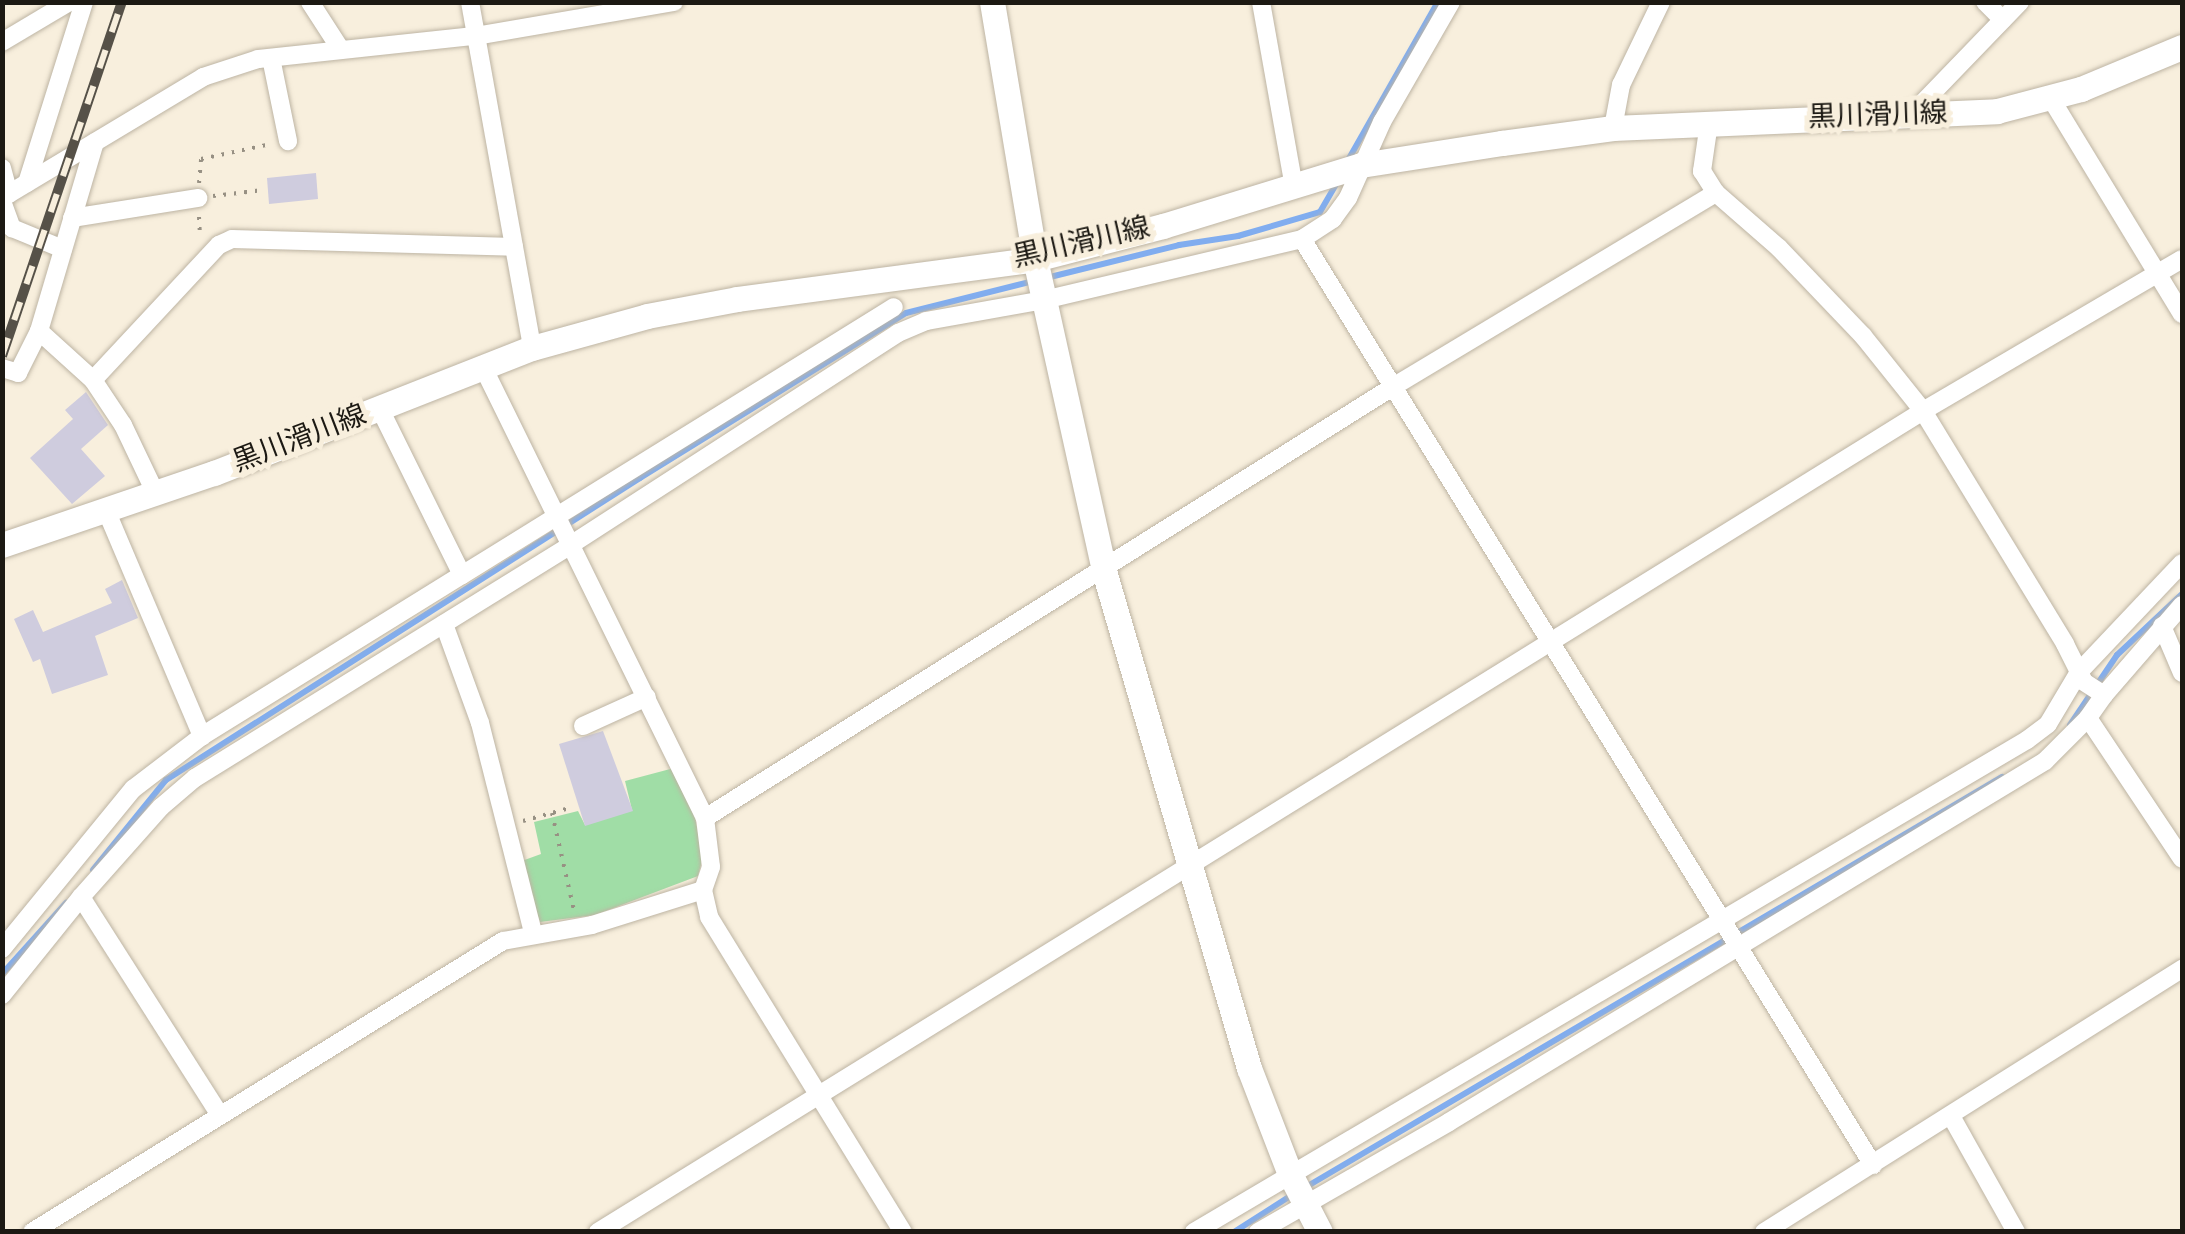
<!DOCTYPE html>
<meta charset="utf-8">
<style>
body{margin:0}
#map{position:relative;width:2185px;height:1234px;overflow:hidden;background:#f8efdd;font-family:Overpass,"Noto Sans JP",sans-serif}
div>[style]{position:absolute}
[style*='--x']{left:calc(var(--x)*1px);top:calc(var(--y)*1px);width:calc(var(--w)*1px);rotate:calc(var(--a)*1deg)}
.green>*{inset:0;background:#a0dda6}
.stream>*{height:6px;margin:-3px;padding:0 3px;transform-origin:3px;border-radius:3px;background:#81adef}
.building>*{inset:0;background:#cfccde}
.path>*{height:4px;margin-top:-2px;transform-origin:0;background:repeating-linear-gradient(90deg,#979083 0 2.5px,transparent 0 10.5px)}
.roads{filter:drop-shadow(0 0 2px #bdb4a3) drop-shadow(0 0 2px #bdb4a3)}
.street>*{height:18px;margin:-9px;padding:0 9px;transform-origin:9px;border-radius:9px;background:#fff}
.secondary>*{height:25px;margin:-12.5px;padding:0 12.5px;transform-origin:12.5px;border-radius:12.5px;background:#fff}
.rail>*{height:10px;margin-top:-5px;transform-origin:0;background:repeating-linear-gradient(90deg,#f8efdd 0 19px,#565148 0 38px);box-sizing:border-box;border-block:2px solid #565148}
span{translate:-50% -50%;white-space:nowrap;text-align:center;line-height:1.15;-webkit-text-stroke:10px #f8efdd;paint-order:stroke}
.street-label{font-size:28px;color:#1c1913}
.frame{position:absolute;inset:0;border:5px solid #1c1913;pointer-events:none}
</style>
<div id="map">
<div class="green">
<div style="clip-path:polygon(674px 768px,695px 818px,703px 856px,698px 876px,595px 915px,540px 922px,519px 862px,541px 854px,534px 822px,578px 811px,585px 825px,632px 810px,625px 781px)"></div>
</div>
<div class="stream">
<div style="--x:1347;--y:162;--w:184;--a:-60.4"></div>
<div style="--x:1046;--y:278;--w:137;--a:-13.9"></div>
<div style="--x:1179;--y:245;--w:60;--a:-8.7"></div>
<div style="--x:1238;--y:236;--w:85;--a:-16.3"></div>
<div style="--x:1320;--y:212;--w:39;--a:-60"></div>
<div style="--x:2070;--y:725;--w:84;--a:-56.1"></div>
<div style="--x:2117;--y:655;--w:89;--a:-43.2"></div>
<div style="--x:93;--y:870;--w:116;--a:-51"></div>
<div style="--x:166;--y:780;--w:562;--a:-32.5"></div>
<div style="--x:640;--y:478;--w:313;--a:-31.8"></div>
<div style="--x:906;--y:313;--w:131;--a:-14.1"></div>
<div style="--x:2;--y:974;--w:96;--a:-48"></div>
<div style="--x:1306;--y:1187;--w:808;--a:-30.5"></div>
<div style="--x:1234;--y:1232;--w:72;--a:-32.6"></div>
</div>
<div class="building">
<div style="clip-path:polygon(316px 173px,318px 199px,269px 204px,267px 178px)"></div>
<div style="clip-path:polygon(86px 392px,108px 425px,81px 449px,105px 476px,72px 504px,30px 458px,73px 419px,65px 410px)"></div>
<div style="clip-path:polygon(122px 580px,138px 618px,95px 636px,108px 675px,52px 694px,40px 659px,33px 662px,14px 619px,33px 610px,43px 632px,112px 603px,105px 589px)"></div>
<div style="clip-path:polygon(603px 731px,633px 811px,585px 826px,559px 744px)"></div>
</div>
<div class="path">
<div style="--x:199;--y:183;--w:24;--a:-85"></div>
<div style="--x:201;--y:159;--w:72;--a:-12.1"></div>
<div style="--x:213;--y:196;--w:50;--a:-6.8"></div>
<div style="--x:199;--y:217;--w:21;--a:87"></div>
<div style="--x:552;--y:813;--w:100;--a:77.3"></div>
<div style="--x:523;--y:821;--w:52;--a:-15.6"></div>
</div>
<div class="roads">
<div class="street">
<div style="--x:310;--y:2;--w:57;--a:57.1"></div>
<div style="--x:470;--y:2;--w:352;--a:79.8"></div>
<div style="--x:1261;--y:2;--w:189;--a:79.9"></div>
<div style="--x:1451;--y:2;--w:138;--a:119.9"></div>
<div style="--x:1382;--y:122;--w:83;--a:114.1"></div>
<div style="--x:1348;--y:198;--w:26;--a:126"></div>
<div style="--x:1333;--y:219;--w:37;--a:147"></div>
<div style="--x:1302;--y:239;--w:1088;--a:58.34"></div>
<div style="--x:1985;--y:2;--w:25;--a:45"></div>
<div style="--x:2;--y:42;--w:78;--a:-30.8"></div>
<div style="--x:271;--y:58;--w:85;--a:78.4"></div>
<div style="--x:2050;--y:97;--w:254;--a:58.7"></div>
<div style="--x:1910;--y:116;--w:158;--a:-46"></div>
<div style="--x:1709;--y:123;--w:49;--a:98.3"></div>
<div style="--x:1702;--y:171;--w:26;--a:58"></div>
<div style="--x:1716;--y:193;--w:84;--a:41.1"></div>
<div style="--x:1779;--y:248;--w:122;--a:46.3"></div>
<div style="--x:1863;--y:336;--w:96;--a:51.3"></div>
<div style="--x:1923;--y:411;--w:273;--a:58.6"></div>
<div style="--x:2065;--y:644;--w:42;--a:63.4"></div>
<div style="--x:2084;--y:682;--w:24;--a:33"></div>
<div style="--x:2104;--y:695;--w:119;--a:-49.1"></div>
<div style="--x:1613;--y:128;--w:44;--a:-79.5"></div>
<div style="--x:1621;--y:85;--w:92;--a:-64.3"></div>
<div style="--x:2;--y:168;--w:27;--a:75"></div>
<div style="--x:27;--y:183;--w:190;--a:-72.5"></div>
<div style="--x:2;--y:198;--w:235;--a:-31"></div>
<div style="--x:203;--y:77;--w:58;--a:-18.1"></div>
<div style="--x:258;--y:59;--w:218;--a:-6.1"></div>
<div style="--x:475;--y:36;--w:202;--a:-9.7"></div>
<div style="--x:2;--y:201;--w:29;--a:70"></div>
<div style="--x:12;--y:228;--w:55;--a:22.4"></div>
<div style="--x:72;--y:218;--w:128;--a:-9"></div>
<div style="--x:39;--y:331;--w:73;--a:42.2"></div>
<div style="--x:93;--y:380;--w:54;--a:56.3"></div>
<div style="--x:123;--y:425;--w:74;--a:64.5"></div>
<div style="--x:483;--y:367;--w:503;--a:63.79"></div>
<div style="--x:705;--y:818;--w:49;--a:83"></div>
<div style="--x:711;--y:867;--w:24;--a:109"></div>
<div style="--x:703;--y:890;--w:28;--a:77"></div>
<div style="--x:709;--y:917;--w:370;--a:58.4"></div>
<div style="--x:2;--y:368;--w:17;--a:17"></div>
<div style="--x:18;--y:373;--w:47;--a:-63.4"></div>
<div style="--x:39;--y:331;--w:197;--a:-73.5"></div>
<div style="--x:93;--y:380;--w:185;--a:-47"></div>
<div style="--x:219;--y:245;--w:14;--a:-25"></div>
<div style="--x:232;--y:239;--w:282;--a:1.6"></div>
<div style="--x:380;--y:409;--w:185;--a:63.7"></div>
<div style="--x:462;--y:575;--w:508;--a:-31.81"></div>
<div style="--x:106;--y:510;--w:246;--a:67"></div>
<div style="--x:202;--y:736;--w:306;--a:-31.8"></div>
<div style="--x:444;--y:624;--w:105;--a:70"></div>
<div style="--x:480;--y:723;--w:217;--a:75.8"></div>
<div style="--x:2162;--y:626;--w:51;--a:66.9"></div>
<div style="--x:2104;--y:695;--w:28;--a:125"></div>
<div style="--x:2088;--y:718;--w:169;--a:56.3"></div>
<div style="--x:583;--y:726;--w:70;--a:-24.4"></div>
<div style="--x:705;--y:818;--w:810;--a:-32.08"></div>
<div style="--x:1391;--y:388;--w:379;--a:-31"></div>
<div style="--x:81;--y:897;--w:257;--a:57.5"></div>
<div style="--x:2;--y:949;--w:207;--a:-50.7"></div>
<div style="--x:133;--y:789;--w:87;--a:-37.5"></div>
<div style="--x:2;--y:995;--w:126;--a:-51.1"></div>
<div style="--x:81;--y:897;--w:120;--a:-48.4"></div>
<div style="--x:161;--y:807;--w:45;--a:-40.5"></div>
<div style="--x:195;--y:778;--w:444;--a:-31.8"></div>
<div style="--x:572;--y:544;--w:388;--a:-32.9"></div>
<div style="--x:898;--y:333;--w:30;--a:-23"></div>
<div style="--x:926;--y:321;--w:120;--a:-10.1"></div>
<div style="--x:1044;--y:300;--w:265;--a:-13.3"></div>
<div style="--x:1951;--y:1116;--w:133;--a:60.7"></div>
<div style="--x:32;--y:1232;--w:554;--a:-31.71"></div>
<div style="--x:503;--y:941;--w:90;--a:-10.2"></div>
<div style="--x:592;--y:925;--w:116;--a:-17.5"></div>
<div style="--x:598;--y:1232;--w:1559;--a:-31.78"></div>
<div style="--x:1923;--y:411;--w:300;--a:-30.4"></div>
<div style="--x:1194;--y:1232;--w:967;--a:-30.57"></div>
<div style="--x:2027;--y:740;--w:26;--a:-37"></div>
<div style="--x:2048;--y:724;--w:61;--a:-59.2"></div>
<div style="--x:2079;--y:672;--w:150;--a:-46.6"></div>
<div style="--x:1258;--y:1232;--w:220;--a:-29.9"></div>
<div style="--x:1449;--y:1122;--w:697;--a:-31.2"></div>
<div style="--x:2045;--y:761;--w:61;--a:-45"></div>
<div style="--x:1764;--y:1232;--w:494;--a:-32.2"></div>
</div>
<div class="secondary">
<div style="--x:992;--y:2;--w:261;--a:80.5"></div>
<div style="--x:1035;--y:259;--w:320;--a:77.5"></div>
<div style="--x:1104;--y:571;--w:518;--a:73.74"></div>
<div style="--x:1249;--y:1068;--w:114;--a:68.9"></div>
<div style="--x:1290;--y:1174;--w:65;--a:62.7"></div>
<div style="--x:2;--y:545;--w:224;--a:-18.8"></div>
<div style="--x:214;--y:473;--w:342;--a:-21.5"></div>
<div style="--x:532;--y:348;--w:119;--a:-15.5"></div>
<div style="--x:647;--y:316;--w:92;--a:-10.7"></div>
<div style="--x:737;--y:299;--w:301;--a:-7.6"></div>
<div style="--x:1035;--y:259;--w:132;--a:-14.5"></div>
<div style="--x:1163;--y:226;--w:207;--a:-17.1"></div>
<div style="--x:1361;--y:165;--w:143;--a:-8.9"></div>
<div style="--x:1502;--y:143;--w:112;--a:-7.7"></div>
<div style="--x:1613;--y:128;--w:384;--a:-2.5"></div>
<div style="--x:1997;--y:111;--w:87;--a:-14.7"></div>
<div style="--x:2081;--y:89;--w:109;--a:-22.6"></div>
</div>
</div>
<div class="rail">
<div style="--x:2;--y:356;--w:374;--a:-71.3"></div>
</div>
<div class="street-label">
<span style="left:1878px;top:117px;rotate:-2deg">黒川滑川線</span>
<span style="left:1082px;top:244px;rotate:-13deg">黒川滑川線</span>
<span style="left:300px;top:440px;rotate:-21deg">黒川滑川線</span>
</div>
<div class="frame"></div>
</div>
